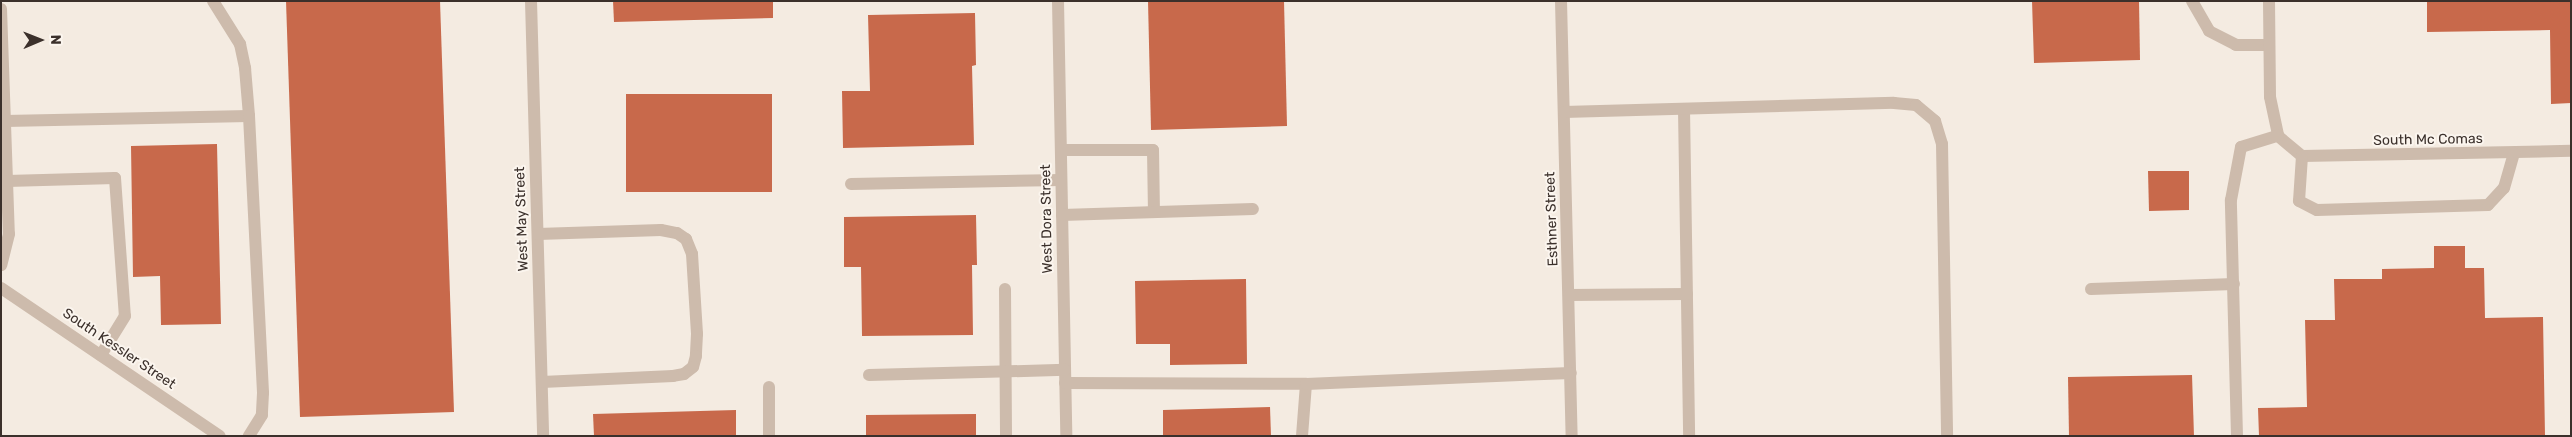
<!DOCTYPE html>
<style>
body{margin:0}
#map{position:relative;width:2572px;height:437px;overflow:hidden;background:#f4ebe1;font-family:Rubik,sans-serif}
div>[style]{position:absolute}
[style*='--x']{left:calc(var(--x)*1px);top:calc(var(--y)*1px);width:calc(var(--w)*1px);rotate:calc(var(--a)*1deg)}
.building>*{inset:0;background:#c8694b}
.minor>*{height:12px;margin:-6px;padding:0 6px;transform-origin:6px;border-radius:6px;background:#cdbbac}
span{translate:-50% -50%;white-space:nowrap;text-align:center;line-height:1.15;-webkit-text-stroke:4px #fbf5ee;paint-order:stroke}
.street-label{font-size:14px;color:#3b302b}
.frame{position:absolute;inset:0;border:2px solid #3b302b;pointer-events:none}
.north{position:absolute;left:15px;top:15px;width:50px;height:50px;-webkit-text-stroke:4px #fbf5ee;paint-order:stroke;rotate:89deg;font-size:14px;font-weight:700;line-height:20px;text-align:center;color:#3b302b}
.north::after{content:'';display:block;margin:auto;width:18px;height:22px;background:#3b302b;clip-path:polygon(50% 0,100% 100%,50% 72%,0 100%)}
</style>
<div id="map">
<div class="building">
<div style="clip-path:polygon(286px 1px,440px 1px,454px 412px,300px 417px)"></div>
<div style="clip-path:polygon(613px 1px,773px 1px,773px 18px,614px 22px)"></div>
<div style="clip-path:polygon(1148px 1px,1284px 1px,1287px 126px,1151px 130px)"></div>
<div style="clip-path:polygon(2032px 1px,2139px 1px,2140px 60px,2034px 63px)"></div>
<div style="clip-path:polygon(2427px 1px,2571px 1px,2571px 103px,2551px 104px,2550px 30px,2427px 32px)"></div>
<div style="clip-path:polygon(975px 13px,976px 65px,972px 66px,974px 145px,843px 148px,842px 91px,870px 91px,868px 15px)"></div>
<div style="clip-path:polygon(626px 94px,772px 94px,772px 192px,626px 192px)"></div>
<div style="clip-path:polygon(217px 144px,221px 324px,161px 325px,160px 276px,133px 277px,131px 146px)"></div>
<div style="clip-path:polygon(2148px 171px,2189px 171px,2189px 210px,2149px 211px)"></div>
<div style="clip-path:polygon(976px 215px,977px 265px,972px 265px,973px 335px,862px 336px,861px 267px,844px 267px,844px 217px)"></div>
<div style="clip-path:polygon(2434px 246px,2465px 246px,2465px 268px,2484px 268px,2485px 318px,2543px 317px,2545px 436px,2259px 436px,2258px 408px,2307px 407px,2305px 320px,2335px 320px,2334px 279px,2382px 279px,2382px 269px,2434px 268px)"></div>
<div style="clip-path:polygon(1246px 279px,1247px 364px,1170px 365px,1170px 344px,1136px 344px,1135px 281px)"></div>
<div style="clip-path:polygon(2192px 375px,2194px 436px,2069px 436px,2068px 377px)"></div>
<div style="clip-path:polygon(1270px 407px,1271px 436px,1163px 436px,1163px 410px)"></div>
<div style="clip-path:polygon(736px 410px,736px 436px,594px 436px,593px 414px)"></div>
<div style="clip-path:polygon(976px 414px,976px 436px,866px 436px,866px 415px)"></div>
</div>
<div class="minor">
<div style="--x:213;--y:1;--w:51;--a:57.9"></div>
<div style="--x:240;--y:44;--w:25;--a:78"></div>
<div style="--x:245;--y:68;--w:48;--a:85.2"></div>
<div style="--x:531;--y:1;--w:435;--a:88.4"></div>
<div style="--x:1058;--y:1;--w:435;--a:88.9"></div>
<div style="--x:1561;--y:1;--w:435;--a:88.6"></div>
<div style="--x:2192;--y:1;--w:34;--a:60"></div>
<div style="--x:2209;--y:31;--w:30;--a:27"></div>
<div style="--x:2236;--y:45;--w:33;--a:0"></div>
<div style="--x:2269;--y:1;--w:96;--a:89.4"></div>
<div style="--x:2270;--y:97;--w:40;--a:78"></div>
<div style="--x:2278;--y:136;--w:31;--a:40"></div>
<div style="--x:2302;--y:156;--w:269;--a:-1.1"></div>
<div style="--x:1;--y:9;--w:225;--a:88"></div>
<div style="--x:9;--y:234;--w:32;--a:104"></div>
<div style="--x:1684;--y:109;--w:327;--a:89.1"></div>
<div style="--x:1564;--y:112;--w:330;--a:-1.6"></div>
<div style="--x:1894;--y:103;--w:22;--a:5"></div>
<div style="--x:1916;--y:105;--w:25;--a:40"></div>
<div style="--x:1935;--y:121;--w:24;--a:73"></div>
<div style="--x:1942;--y:144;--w:292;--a:89"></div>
<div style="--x:5;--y:121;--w:244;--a:-1.2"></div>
<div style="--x:249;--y:116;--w:277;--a:87.1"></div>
<div style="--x:263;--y:393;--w:22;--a:93"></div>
<div style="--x:262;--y:415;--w:25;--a:122"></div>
<div style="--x:1061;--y:150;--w:92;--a:0"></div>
<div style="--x:1153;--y:150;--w:62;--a:89.1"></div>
<div style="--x:2302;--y:156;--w:45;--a:93.8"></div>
<div style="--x:2299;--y:201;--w:20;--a:27"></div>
<div style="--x:2317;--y:210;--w:171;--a:-1.7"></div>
<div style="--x:2488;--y:205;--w:23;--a:-47"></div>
<div style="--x:2504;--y:188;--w:36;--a:-74"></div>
<div style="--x:7;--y:181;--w:108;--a:-1.6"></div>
<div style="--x:115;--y:178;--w:138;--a:85.9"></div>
<div style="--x:125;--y:316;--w:46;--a:121.6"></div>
<div style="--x:851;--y:184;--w:210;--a:-1.1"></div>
<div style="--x:1062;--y:215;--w:191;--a:-1.8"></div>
<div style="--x:538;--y:234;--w:123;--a:-1.9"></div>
<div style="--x:661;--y:230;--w:16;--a:11"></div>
<div style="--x:677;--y:233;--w:11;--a:34"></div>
<div style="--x:686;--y:239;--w:16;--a:68"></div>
<div style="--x:692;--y:254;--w:80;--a:86.4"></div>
<div style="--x:697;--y:334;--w:22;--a:93"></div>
<div style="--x:696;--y:356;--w:11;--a:105"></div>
<div style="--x:693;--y:367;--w:11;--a:142"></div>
<div style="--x:684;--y:374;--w:11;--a:170"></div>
<div style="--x:673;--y:376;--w:131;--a:177.4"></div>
<div style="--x:1;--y:288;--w:264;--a:34.1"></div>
<div style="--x:1005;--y:289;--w:147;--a:89.6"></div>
<div style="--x:2091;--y:289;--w:143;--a:-2"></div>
<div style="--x:1569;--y:295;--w:118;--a:-0.5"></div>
<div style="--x:869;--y:375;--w:196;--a:-1.5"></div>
<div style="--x:1065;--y:383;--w:241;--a:0.2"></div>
<div style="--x:769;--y:387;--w:49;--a:90"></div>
<div style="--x:1302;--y:436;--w:52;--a:-85.6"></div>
<div style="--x:1306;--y:384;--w:265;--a:-2.4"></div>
<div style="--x:2237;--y:436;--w:236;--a:-91.5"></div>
<div style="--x:2231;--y:200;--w:54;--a:-79.3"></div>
<div style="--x:2241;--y:147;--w:39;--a:-17"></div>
</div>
<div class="street-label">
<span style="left:2428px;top:140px;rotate:-1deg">South Mc Comas</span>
<span style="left:522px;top:219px;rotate:-92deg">West May Street</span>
<span style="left:1047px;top:219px;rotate:-91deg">West Dora Street</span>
<span style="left:1552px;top:219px;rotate:-92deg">Esthner Street</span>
<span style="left:119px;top:349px;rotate:34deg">South Kessler Street</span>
</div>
<div class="frame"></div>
<div class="north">N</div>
</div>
